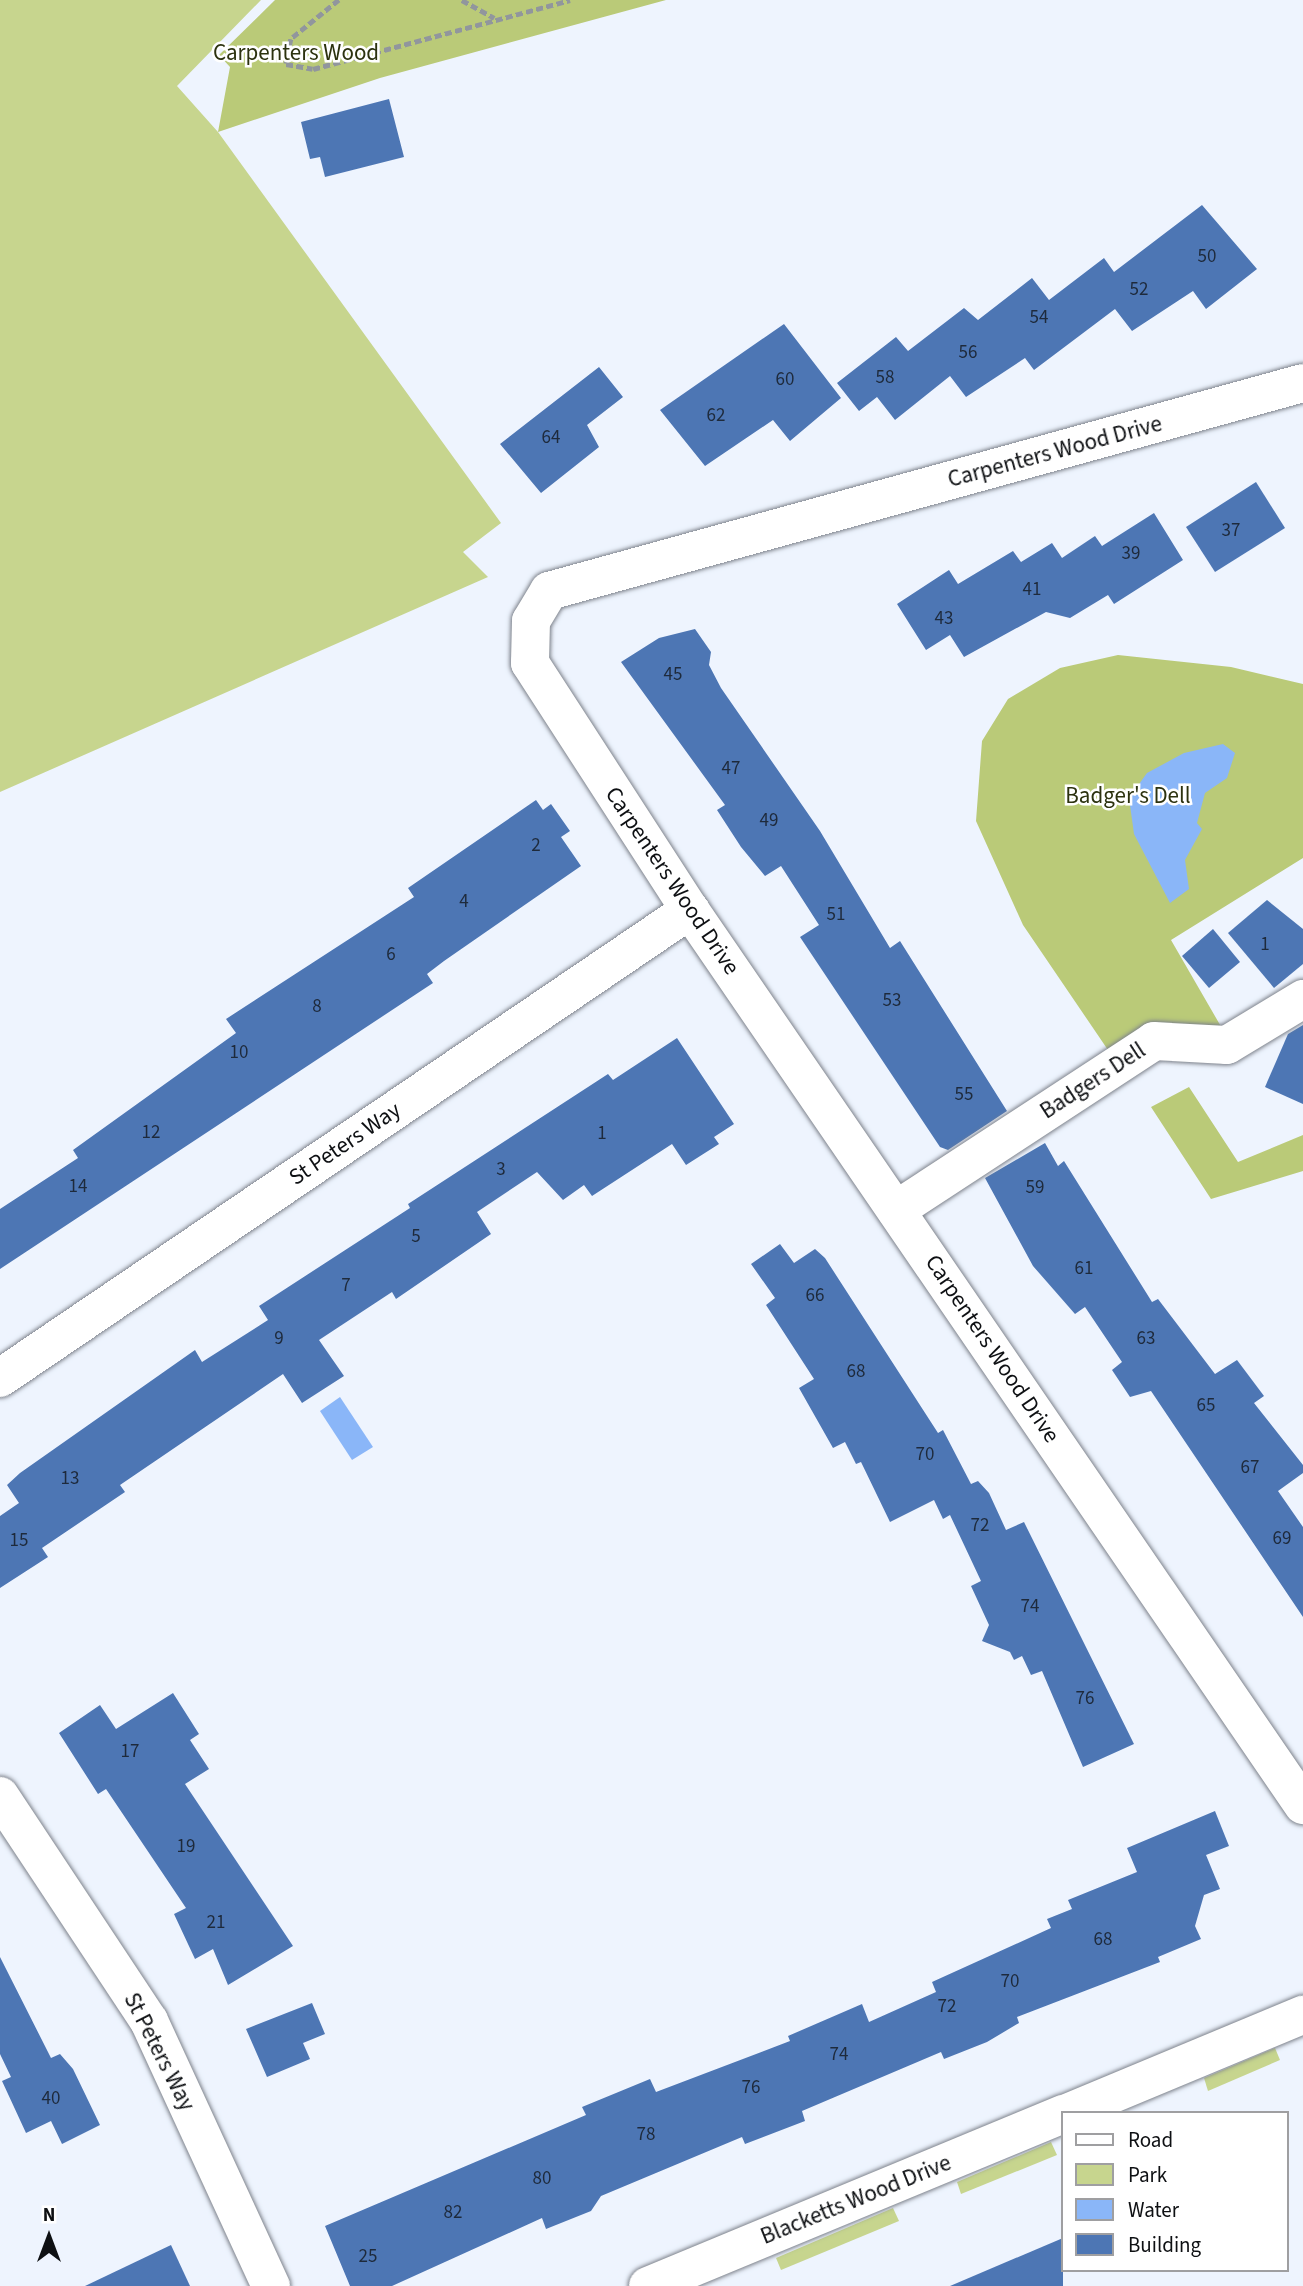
<!DOCTYPE html>
<style>
body{margin:0}
#map{position:relative;width:1303px;height:2286px;overflow:hidden;background:#eef4fe;font-family:"Source Sans 3",sans-serif}
div>[style]{position:absolute}
[style*='--x']{left:calc(var(--x)*1px);top:calc(var(--y)*1px);width:calc(var(--w)*1px);rotate:calc(var(--a)*1deg)}
.green>*{inset:0;background:#c7d58e}
.forest>*{inset:0;background:#baca78}
.water>*{inset:0;background:#8ab6f8}
.building>*{inset:0;background:#4d76b4}
.path>*{height:4.5px;margin-top:-2.25px;transform-origin:0;background:repeating-linear-gradient(90deg,#91969d 0 7px,transparent 0 10.5px)}
.roads{filter:drop-shadow(0 0 2px #7e838c) drop-shadow(0 0 2px #7e838c)}
.minor>*{height:38px;margin:-19px;padding:0 19px;transform-origin:19px;border-radius:19px;background:#fff}
span{translate:-50% -50%;white-space:nowrap;text-align:center;line-height:1.15;-webkit-text-stroke:5px #fff;paint-order:stroke}
.number-label{font-size:19px;color:#1e2a3b}
.number-label span{-webkit-text-stroke-width:0}
.park-label{font-size:23px;color:#2c320f}
.street-label{font-size:23px;color:#0e1013}
.legend{position:absolute;left:1061px;top:2111px;width:228px;height:161px;box-sizing:border-box;background:#fff;border:2px solid #9f9fa1;margin:0;padding:9px 12px;list-style:none;font-size:21px;color:#0e1013}
.legend li{display:flex;align-items:center;gap:14px;height:35px}
.legend b{width:35px;border:2px solid #9f9fa1}
.north{position:absolute;left:14px;top:2202px;width:70px;height:70px;-webkit-text-stroke:5px #fff;paint-order:stroke;rotate:0deg;font-size:19px;font-weight:700;line-height:28px;text-align:center;color:#0e1013}
.north::after{content:'';display:block;margin:auto;width:24px;height:32px;background:#0e1013;clip-path:polygon(50% 0,100% 100%,50% 72%,0 100%)}
</style>
<div id="map">
<div class="green">
<div style="clip-path:polygon(0 0,261px 0,177px 86px,218px 132px,501px 523px,463px 552px,488px 577px,0 792px)"></div>
<div style="clip-path:polygon(1275px 2048px,1280px 2060px,1208px 2091px,1204px 2078px)"></div>
<div style="clip-path:polygon(1051px 2142px,1057px 2155px,961px 2194px,957px 2182px)"></div>
<div style="clip-path:polygon(893px 2208px,899px 2221px,781px 2270px,776px 2258px)"></div>
</div>
<div class="forest">
<div style="clip-path:polygon(275px 0,666px 0,380px 78px,218px 132px,230px 67px,219px 55px)"></div>
<div style="clip-path:polygon(1118px 655px,1231px 667px,1303px 684px,1303px 858px,1171px 940px,1223px 1030px,1108px 1050px,1023px 925px,976px 821px,982px 741px,1008px 699px,1060px 668px)"></div>
<div style="clip-path:polygon(1189px 1087px,1238px 1162px,1303px 1135px,1303px 1171px,1211px 1199px,1151px 1107px)"></div>
</div>
<div class="water">
<div style="clip-path:polygon(1223px 744px,1235px 753px,1227px 778px,1205px 793px,1197px 823px,1202px 829px,1185px 860px,1189px 889px,1170px 903px,1134px 834px,1129px 798px,1147px 773px,1184px 753px)"></div>
<div style="clip-path:polygon(340px 1397px,373px 1447px,352px 1460px,320px 1411px)"></div>
</div>
<div class="building">
<div style="clip-path:polygon(389px 99px,404px 157px,325px 177px,320px 157px,310px 159px,301px 122px)"></div>
<div style="clip-path:polygon(1202px 205px,1257px 269px,1206px 309px,1193px 291px,1132px 331px,1115px 309px,1034px 370px,1025px 358px,966px 397px,950px 376px,895px 420px,877px 397px,859px 411px,837px 383px,896px 337px,908px 351px,964px 308px,978px 320px,1032px 278px,1049px 300px,1104px 258px,1114px 272px)"></div>
<div style="clip-path:polygon(784px 324px,841px 398px,790px 441px,773px 420px,705px 466px,660px 410px)"></div>
<div style="clip-path:polygon(599px 367px,623px 397px,587px 425px,599px 447px,541px 493px,500px 444px)"></div>
<div style="clip-path:polygon(1256px 482px,1285px 528px,1215px 572px,1186px 527px)"></div>
<div style="clip-path:polygon(1154px 513px,1183px 560px,1114px 604px,1108px 595px,1070px 618px,1046px 612px,964px 657px,950px 635px,926px 650px,897px 604px,949px 570px,958px 584px,1013px 551px,1021px 562px,1052px 543px,1062px 558px,1095px 536px,1102px 546px)"></div>
<div style="clip-path:polygon(695px 629px,711px 652px,709px 665px,721px 688px,820px 831px,890px 948px,900px 941px,1007px 1111px,948px 1150px,940px 1147px,800px 937px,819px 925px,781px 866px,765px 876px,741px 847px,717px 810px,725px 805px,621px 662px,659px 638px)"></div>
<div style="clip-path:polygon(536px 800px,543px 810px,551px 804px,570px 831px,561px 837px,581px 866px,444px 961px,427px 974px,433px 983px,0 1269px,0 1209px,78px 1158px,73px 1150px,236px 1033px,226px 1019px,414px 897px,408px 888px)"></div>
<div style="clip-path:polygon(1267px 900px,1303px 929px,1303px 964px,1274px 988px,1228px 933px)"></div>
<div style="clip-path:polygon(1213px 929px,1240px 962px,1209px 988px,1182px 956px)"></div>
<div style="clip-path:polygon(1303px 1025px,1303px 1104px,1265px 1087px,1288px 1034px)"></div>
<div style="clip-path:polygon(677px 1038px,734px 1124px,714px 1137px,719px 1144px,686px 1165px,672px 1144px,592px 1196px,584px 1185px,563px 1200px,537px 1172px,477px 1212px,491px 1234px,396px 1299px,392px 1292px,319px 1340px,344px 1376px,302px 1403px,283px 1374px,120px 1485px,125px 1492px,42px 1548px,48px 1557px,0 1588px,0 1516px,19px 1503px,7px 1485px,20px 1473px,195px 1350px,202px 1362px,268px 1320px,259px 1306px,410px 1208px,408px 1204px,608px 1074px,613px 1080px)"></div>
<div style="clip-path:polygon(1045px 1143px,1058px 1166px,1064px 1161px,1152px 1302px,1158px 1299px,1215px 1374px,1237px 1360px,1264px 1396px,1254px 1403px,1303px 1465px,1303px 1473px,1278px 1491px,1303px 1527px,1303px 1617px,1151px 1391px,1130px 1397px,1112px 1370px,1122px 1362px,1085px 1307px,1075px 1314px,1033px 1266px,985px 1178px)"></div>
<div style="clip-path:polygon(780px 1244px,794px 1263px,815px 1249px,825px 1258px,938px 1433px,943px 1430px,971px 1484px,978px 1481px,989px 1493px,1006px 1530px,1024px 1522px,1134px 1744px,1083px 1767px,1042px 1671px,1031px 1675px,1022px 1656px,1014px 1660px,1010px 1652px,982px 1641px,989px 1625px,971px 1586px,981px 1581px,950px 1515px,943px 1519px,934px 1500px,890px 1522px,861px 1462px,856px 1464px,845px 1442px,833px 1448px,799px 1388px,814px 1379px,766px 1305px,775px 1298px,751px 1264px)"></div>
<div style="clip-path:polygon(173px 1693px,199px 1734px,190px 1740px,209px 1769px,185px 1784px,293px 1946px,228px 1985px,213px 1949px,195px 1959px,174px 1914px,186px 1908px,106px 1789px,98px 1794px,59px 1733px,100px 1705px,116px 1729px)"></div>
<div style="clip-path:polygon(1215px 1811px,1229px 1846px,1206px 1855px,1220px 1889px,1204px 1895px,1195px 1926px,1201px 1939px,1158px 1957px,1160px 1962px,1017px 2017px,1019px 2023px,987px 2042px,944px 2059px,941px 2052px,802px 2111px,805px 2121px,745px 2144px,742px 2137px,601px 2196px,591px 2211px,546px 2229px,542px 2218px,392px 2286px,350px 2286px,325px 2226px,586px 2115px,582px 2107px,650px 2079px,656px 2092px,790px 2041px,788px 2036px,862px 2004px,869px 2022px,936px 1992px,932px 1982px,1051px 1928px,1047px 1919px,1072px 1909px,1068px 1900px,1137px 1872px,1127px 1848px)"></div>
<div style="clip-path:polygon(0 1957px,51px 2058px,60px 2054px,73px 2069px,100px 2125px,62px 2144px,51px 2121px,26px 2133px,2px 2081px,11px 2077px,0 2054px)"></div>
<div style="clip-path:polygon(312px 2003px,325px 2034px,303px 2043px,310px 2059px,267px 2077px,246px 2029px)"></div>
<div style="clip-path:polygon(1063px 2238px,1063px 2286px,950px 2286px)"></div>
<div style="clip-path:polygon(171px 2245px,190px 2286px,85px 2286px)"></div>
</div>
<div class="path">
<div style="--x:339;--y:0;--w:62;--a:140.9"></div>
<div style="--x:291;--y:39;--w:25;--a:101"></div>
<div style="--x:286;--y:64;--w:27;--a:10"></div>
<div style="--x:313;--y:69;--w:266;--a:-15"></div>
<div style="--x:462;--y:0;--w:37;--a:29"></div>
</div>
<div class="roads">
<div class="minor">
<div style="--x:1303;--y:383;--w:782;--a:164.58"></div>
<div style="--x:549;--y:591;--w:35;--a:121"></div>
<div style="--x:531;--y:621;--w:42;--a:91.4"></div>
<div style="--x:530;--y:663;--w:294;--a:57.1"></div>
<div style="--x:690;--y:910;--w:1085;--a:55.59"></div>
<div style="--x:896;--y:1210;--w:308;--a:-33.2"></div>
<div style="--x:1154;--y:1041;--w:73;--a:3.1"></div>
<div style="--x:1227;--y:1045;--w:89;--a:-31.2"></div>
<div style="--x:0;--y:1378;--w:834;--a:-34.15"></div>
<div style="--x:0;--y:1796;--w:270;--a:56.5"></div>
<div style="--x:149;--y:2021;--w:292;--a:65.3"></div>
<div style="--x:1067;--y:2113;--w:256;--a:-22.6"></div>
<div style="--x:648;--y:2286;--w:449;--a:-22.5"></div>
</div>
</div>
<div class="number-label">
<span style="left:1207px;top:257px">50</span>
<span style="left:1139px;top:290px">52</span>
<span style="left:1039px;top:318px">54</span>
<span style="left:968px;top:353px">56</span>
<span style="left:885px;top:378px">58</span>
<span style="left:785px;top:380px">60</span>
<span style="left:716px;top:416px">62</span>
<span style="left:551px;top:438px">64</span>
<span style="left:1231px;top:531px">37</span>
<span style="left:1131px;top:554px">39</span>
<span style="left:1032px;top:590px">41</span>
<span style="left:944px;top:619px">43</span>
<span style="left:673px;top:675px">45</span>
<span style="left:731px;top:769px">47</span>
<span style="left:769px;top:821px">49</span>
<span style="left:536px;top:846px">2</span>
<span style="left:464px;top:902px">4</span>
<span style="left:836px;top:915px">51</span>
<span style="left:1265px;top:945px">1</span>
<span style="left:391px;top:955px">6</span>
<span style="left:892px;top:1001px">53</span>
<span style="left:317px;top:1007px">8</span>
<span style="left:239px;top:1053px">10</span>
<span style="left:964px;top:1095px">55</span>
<span style="left:151px;top:1133px">12</span>
<span style="left:602px;top:1134px">1</span>
<span style="left:501px;top:1170px">3</span>
<span style="left:78px;top:1187px">14</span>
<span style="left:1035px;top:1188px">59</span>
<span style="left:416px;top:1237px">5</span>
<span style="left:1084px;top:1269px">61</span>
<span style="left:346px;top:1286px">7</span>
<span style="left:815px;top:1296px">66</span>
<span style="left:279px;top:1339px">9</span>
<span style="left:1146px;top:1339px">63</span>
<span style="left:856px;top:1372px">68</span>
<span style="left:1206px;top:1406px">65</span>
<span style="left:925px;top:1455px">70</span>
<span style="left:1250px;top:1468px">67</span>
<span style="left:70px;top:1479px">13</span>
<span style="left:980px;top:1526px">72</span>
<span style="left:1282px;top:1539px">69</span>
<span style="left:19px;top:1541px">15</span>
<span style="left:1030px;top:1607px">74</span>
<span style="left:1085px;top:1699px">76</span>
<span style="left:130px;top:1752px">17</span>
<span style="left:186px;top:1847px">19</span>
<span style="left:216px;top:1923px">21</span>
<span style="left:1103px;top:1940px">68</span>
<span style="left:1010px;top:1982px">70</span>
<span style="left:947px;top:2007px">72</span>
<span style="left:839px;top:2055px">74</span>
<span style="left:751px;top:2088px">76</span>
<span style="left:51px;top:2099px">40</span>
<span style="left:646px;top:2135px">78</span>
<span style="left:542px;top:2179px">80</span>
<span style="left:453px;top:2213px">82</span>
<span style="left:368px;top:2257px">25</span>
</div>
<div class="park-label">
<span style="left:296px;top:53px">Carpenters Wood</span>
<span style="left:1128px;top:796px">Badger's Dell</span>
</div>
<div class="street-label">
<span style="left:1055px;top:452px;rotate:-15deg">Carpenters Wood Drive</span>
<span style="left:672px;top:881px;rotate:56deg">Carpenters Wood Drive</span>
<span style="left:1093px;top:1081px;rotate:-33deg">Badgers Dell</span>
<span style="left:345px;top:1144px;rotate:-34deg">St Peters Way</span>
<span style="left:992px;top:1349px;rotate:56deg">Carpenters Wood Drive</span>
<span style="left:159px;top:2052px;rotate:63deg">St Peters Way</span>
<span style="left:856px;top:2200px;rotate:-22deg">Blacketts Wood Drive</span>
</div>
<ul class="legend">
<li><b style="height:9px;background:#fff"></b>Road</li>
<li><b style="height:19px;background:#c7d58e"></b>Park</li>
<li><b style="height:19px;background:#8ab6f8"></b>Water</li>
<li><b style="height:19px;background:#4d76b4"></b>Building</li>
</ul>
<div class="north">N</div>
</div>
